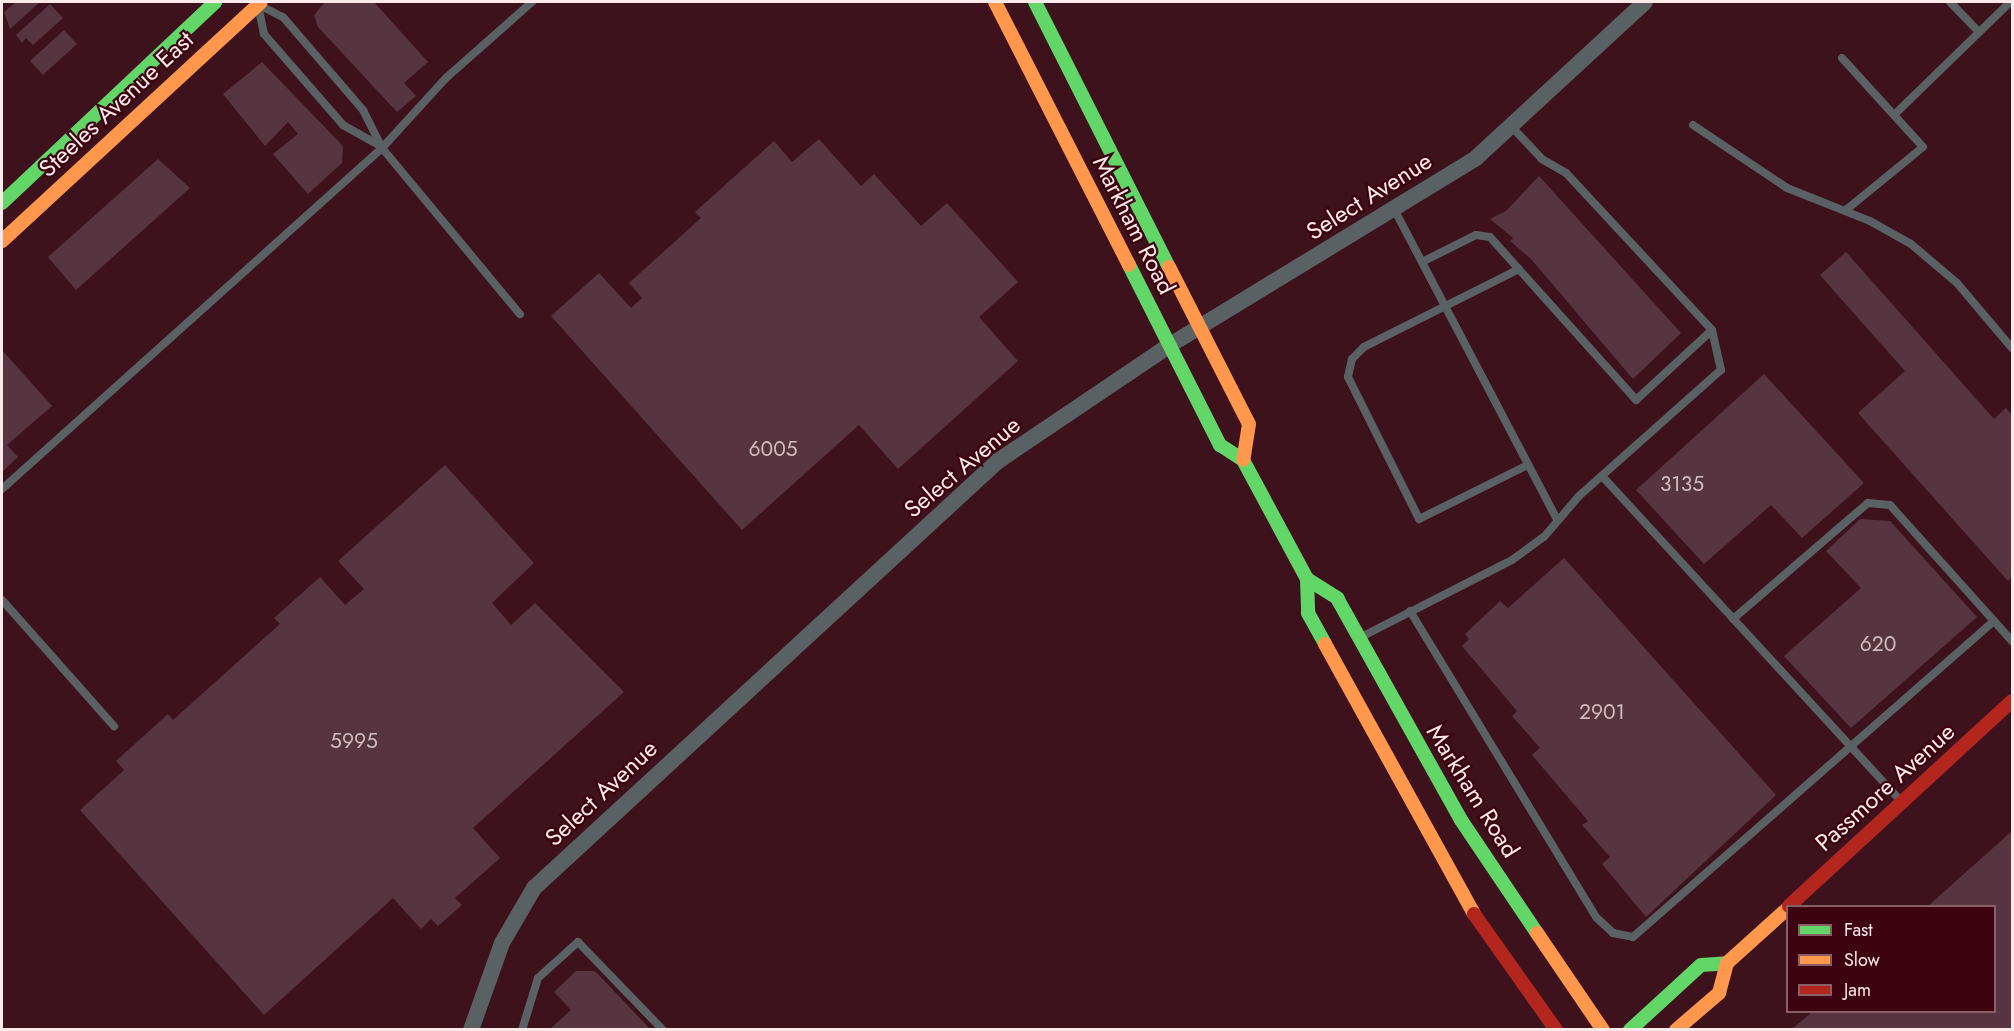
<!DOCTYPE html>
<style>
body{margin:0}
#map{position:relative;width:2014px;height:1031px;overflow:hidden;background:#3d121d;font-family:Jost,sans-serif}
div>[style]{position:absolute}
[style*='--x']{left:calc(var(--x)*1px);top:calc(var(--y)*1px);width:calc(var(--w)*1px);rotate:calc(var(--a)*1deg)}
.building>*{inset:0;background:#563540}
.lane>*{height:8px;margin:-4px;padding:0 4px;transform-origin:4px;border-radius:4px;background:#596163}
.street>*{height:16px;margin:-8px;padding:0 8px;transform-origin:8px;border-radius:8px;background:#596163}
.fast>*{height:14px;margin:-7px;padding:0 7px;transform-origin:7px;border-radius:7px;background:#63d668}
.slow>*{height:14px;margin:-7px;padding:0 7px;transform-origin:7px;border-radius:7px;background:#ff974d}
.jam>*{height:14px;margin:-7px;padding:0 7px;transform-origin:7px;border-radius:7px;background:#b3261e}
span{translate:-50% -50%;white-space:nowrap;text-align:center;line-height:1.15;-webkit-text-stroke:4.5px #3d0310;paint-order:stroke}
.number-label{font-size:21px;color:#d2bcbf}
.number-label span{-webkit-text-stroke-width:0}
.street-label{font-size:24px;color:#fce9e9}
.frame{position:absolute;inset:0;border:3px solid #fce9e9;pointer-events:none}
.legend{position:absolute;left:1786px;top:905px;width:210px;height:108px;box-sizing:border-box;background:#3d0310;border:2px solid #895f67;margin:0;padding:8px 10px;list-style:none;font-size:18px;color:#fce9e9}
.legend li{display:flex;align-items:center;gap:12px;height:30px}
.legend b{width:30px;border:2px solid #895f67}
</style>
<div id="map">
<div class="building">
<div style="clip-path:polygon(16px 2px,40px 2px,10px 29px,4px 12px)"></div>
<div style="clip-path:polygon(325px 2px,374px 2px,428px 62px,404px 83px,416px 96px,397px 112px,318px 27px,314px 15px)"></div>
<div style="clip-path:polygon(50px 4px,63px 18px,33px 45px,26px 38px,22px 43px,16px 35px)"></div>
<div style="clip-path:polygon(64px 30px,77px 44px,43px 75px,30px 61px)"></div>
<div style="clip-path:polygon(262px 62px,343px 146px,342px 163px,308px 194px,273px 154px,298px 134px,288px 122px,265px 146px,223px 94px)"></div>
<div style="clip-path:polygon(819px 139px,861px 186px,874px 174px,921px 226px,947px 203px,1018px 282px,979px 317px,1018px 361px,898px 469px,859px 425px,742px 530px,551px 316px,599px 273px,631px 308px,642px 298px,629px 283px,701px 218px,695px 212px,774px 141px,792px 162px)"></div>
<div style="clip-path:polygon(158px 159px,190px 188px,76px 290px,48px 257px)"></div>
<div style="clip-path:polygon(1539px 176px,1681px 333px,1633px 379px,1531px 259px,1510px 241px,1513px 238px,1490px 219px,1506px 211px)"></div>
<div style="clip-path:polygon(1846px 252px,1994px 419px,2006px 408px,2012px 415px,2012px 577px,2008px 581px,1858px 413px,1905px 371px,1820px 275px)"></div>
<div style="clip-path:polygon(2px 350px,52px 406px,7px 445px,18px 457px,2px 472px)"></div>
<div style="clip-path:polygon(1764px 374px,1864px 483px,1802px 538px,1771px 505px,1704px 564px,1636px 490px)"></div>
<div style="clip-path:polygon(445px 465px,534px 563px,492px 603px,511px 625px,535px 603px,624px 692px,473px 828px,500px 858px,455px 898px,462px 905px,438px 926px,431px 919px,421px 929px,393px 898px,264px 1015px,80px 810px,124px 770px,116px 761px,168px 714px,173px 720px,280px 624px,274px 618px,320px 577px,345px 605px,364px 589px,338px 561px)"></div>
<div style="clip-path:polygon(1860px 519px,1890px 521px,1977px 617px,1851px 728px,1784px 656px,1861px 588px,1826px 551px)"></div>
<div style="clip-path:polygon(1564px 558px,1776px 795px,1646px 917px,1602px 864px,1610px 857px,1582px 825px,1588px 821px,1532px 755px,1540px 748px,1512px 716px,1517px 711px,1462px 646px,1469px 639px,1465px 634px,1500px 601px,1508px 608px)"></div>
<div style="clip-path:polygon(2012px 831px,2012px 1030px,1791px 1030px,1812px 1012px,1994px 1012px,1994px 906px,1928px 906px)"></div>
<div style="clip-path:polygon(576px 971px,595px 971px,651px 1030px,549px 1030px,571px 1010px,554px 992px)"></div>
</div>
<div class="lane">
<div style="--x:1950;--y:2;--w:40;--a:46"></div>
<div style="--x:259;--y:5;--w:27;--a:27"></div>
<div style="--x:283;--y:17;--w:123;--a:49.3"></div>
<div style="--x:363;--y:110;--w:42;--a:63.4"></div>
<div style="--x:382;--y:148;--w:216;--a:50.3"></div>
<div style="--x:259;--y:9;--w:25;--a:79"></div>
<div style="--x:264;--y:34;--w:121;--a:49"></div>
<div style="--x:343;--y:125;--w:45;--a:29.4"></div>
<div style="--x:1842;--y:58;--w:120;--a:47.7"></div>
<div style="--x:1923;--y:147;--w:99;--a:140.7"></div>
<div style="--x:1894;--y:115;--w:162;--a:-44.2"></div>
<div style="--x:1693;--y:125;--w:113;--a:33.8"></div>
<div style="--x:1787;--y:188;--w:89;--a:21.7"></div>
<div style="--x:1870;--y:221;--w:47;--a:29.3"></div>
<div style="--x:1911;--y:244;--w:60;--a:40.3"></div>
<div style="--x:1957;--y:283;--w:85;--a:49.8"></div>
<div style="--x:1393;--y:207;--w:353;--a:62.3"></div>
<div style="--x:1422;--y:262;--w:60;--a:-26.6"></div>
<div style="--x:1476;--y:235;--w:14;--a:8"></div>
<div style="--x:1490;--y:237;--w:219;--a:48.1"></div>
<div style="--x:1636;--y:400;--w:103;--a:-42.6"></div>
<div style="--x:1519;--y:269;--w:174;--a:153.3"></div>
<div style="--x:1364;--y:347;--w:17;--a:135"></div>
<div style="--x:1352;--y:359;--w:18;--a:103"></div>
<div style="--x:1348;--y:377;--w:159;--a:63.4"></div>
<div style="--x:1419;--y:519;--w:122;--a:-26.4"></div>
<div style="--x:1602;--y:476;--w:443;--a:47.4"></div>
<div style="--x:2;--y:489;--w:511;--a:-41.9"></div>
<div style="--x:382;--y:148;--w:95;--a:-47.6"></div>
<div style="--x:446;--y:78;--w:115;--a:-41.5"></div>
<div style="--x:2;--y:600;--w:169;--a:48.4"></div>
<div style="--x:1410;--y:611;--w:359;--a:58.7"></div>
<div style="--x:1597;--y:918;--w:22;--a:43"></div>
<div style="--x:1613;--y:933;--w:20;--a:11"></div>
<div style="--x:1633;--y:937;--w:480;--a:-41.2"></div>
<div style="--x:1733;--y:619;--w:178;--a:-40.7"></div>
<div style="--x:1868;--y:503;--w:22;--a:5"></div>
<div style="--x:1890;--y:505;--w:183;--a:48.1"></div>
<div style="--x:1363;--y:636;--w:167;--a:-27"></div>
<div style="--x:1512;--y:560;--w:39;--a:-36"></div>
<div style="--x:1544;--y:537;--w:54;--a:-49.5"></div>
<div style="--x:1579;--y:496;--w:190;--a:-41.6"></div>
<div style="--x:1721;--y:370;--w:41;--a:-102.7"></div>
<div style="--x:1712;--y:330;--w:214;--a:-132.9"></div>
<div style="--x:1566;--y:173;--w:28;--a:-150"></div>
<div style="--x:1542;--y:159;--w:45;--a:-133.2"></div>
<div style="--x:522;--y:1030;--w:54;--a:-72.9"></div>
<div style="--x:538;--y:978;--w:54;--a:-42"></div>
<div style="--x:578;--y:942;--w:122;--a:46"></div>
</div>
<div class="street">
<div style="--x:471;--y:1030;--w:92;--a:-70.4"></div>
<div style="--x:502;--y:943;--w:64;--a:-59.8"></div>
<div style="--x:534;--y:888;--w:631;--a:-42.62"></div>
<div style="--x:998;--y:461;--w:207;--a:-34"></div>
<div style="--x:1170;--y:345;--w:359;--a:-31.4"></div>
<div style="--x:1476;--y:158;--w:230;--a:-42.7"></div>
</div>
<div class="fast">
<div style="--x:1035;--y:2;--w:297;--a:63.2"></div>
<div style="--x:2;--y:203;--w:293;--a:-43.3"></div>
<div style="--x:1129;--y:265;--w:202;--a:63.2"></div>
<div style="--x:1220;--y:445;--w:27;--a:33"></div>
<div style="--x:1243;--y:460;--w:135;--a:61.7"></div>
<div style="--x:1307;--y:579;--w:34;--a:88"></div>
<div style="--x:1308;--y:613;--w:35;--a:61"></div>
<div style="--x:1307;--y:579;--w:36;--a:32"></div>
<div style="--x:1337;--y:598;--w:254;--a:60.8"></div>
<div style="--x:1461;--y:820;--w:136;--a:56.1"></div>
<div style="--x:1630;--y:1030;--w:96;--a:-42.5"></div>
<div style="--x:1701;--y:965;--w:26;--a:-4"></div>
</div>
<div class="slow">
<div style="--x:995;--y:2;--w:295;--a:63"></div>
<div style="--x:2;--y:241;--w:352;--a:-42.7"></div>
<div style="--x:1169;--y:267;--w:176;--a:63"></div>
<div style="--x:1249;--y:424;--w:36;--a:99"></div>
<div style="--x:1325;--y:644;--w:308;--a:61.1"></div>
<div style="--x:1537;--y:933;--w:117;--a:55.8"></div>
<div style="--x:1676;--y:1030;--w:57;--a:-40.7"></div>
<div style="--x:1719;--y:993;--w:31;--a:-75"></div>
<div style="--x:1727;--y:963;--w:82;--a:-42"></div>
</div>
<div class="jam">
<div style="--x:1789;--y:906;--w:303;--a:-42.6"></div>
<div style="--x:1474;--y:914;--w:142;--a:54.7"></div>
</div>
<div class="number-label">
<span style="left:773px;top:449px">6005</span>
<span style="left:1682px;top:484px">3135</span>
<span style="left:1878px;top:644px">620</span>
<span style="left:1602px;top:712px">2901</span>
<span style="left:354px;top:741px">5995</span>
</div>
<div class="street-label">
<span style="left:116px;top:104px;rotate:-43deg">Steeles Avenue East</span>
<span style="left:1369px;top:196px;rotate:-32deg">Select Avenue</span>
<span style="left:1134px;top:225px;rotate:63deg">Markham Road</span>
<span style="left:962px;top:467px;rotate:-40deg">Select Avenue</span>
<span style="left:1885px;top:787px;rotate:-42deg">Passmore Avenue</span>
<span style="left:1473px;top:791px;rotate:58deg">Markham Road</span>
<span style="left:601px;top:793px;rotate:-43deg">Select Avenue</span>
</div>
<div class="frame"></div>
<ul class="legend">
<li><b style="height:8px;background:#63d668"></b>Fast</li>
<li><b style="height:8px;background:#ff974d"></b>Slow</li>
<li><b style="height:8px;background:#b3261e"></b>Jam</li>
</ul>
</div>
